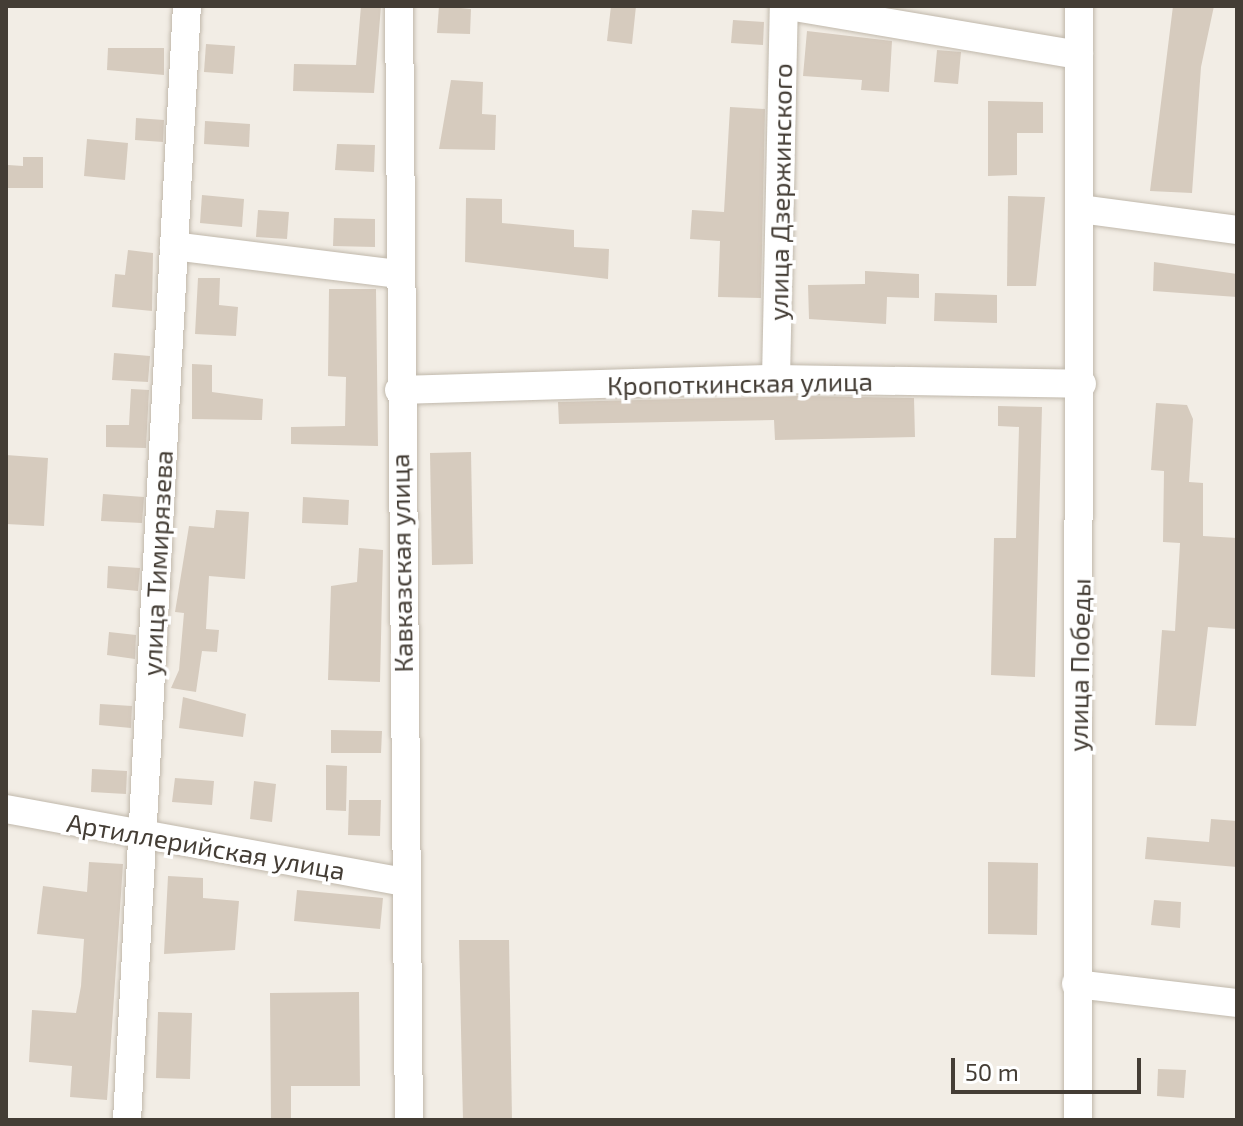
<!DOCTYPE html>
<meta charset="utf-8">
<style>
body{margin:0}
#map{position:relative;width:1243px;height:1126px;overflow:hidden;background:#f2ede5;font-family:"Exo 2",sans-serif}
div>[style]{position:absolute}
[style*='--x']{left:calc(var(--x)*1px);top:calc(var(--y)*1px);width:calc(var(--w)*1px);rotate:calc(var(--a)*1deg)}
.building>*{inset:0;background:#d6cbbe}
.roads{filter:drop-shadow(0 0 2px #c0b8ab) drop-shadow(0 0 2px #c0b8ab)}
.minor>*{height:28px;margin:-14px;padding:0 14px;transform-origin:14px;border-radius:14px;background:#fff}
span{translate:-50% -50%;white-space:nowrap;text-align:center;line-height:1.15;-webkit-text-stroke:7px #fff;paint-order:stroke}
.street-label{font-size:26px;color:#443d35}
.frame{position:absolute;inset:0;border:8px solid #443d35;pointer-events:none}
.scale{position:absolute;left:951px;top:1058px;width:190px;height:36px;box-sizing:border-box;border:4px solid #443d35;border-top:0;padding-left:10px;font-size:24px;line-height:28px;white-space:nowrap;color:#443d35;-webkit-text-stroke:6px #fff;paint-order:stroke}
</style>
<div id="map">
<div class="building">
<div style="clip-path:polygon(361px 6px,381px 6px,374px 93px,293px 91px,294px 64px,356px 65px)"></div>
<div style="clip-path:polygon(439px 6px,471px 9px,470px 34px,437px 33px)"></div>
<div style="clip-path:polygon(611px 6px,636px 6px,632px 44px,607px 41px)"></div>
<div style="clip-path:polygon(1173px 6px,1214px 6px,1201px 67px,1192px 193px,1150px 191px)"></div>
<div style="clip-path:polygon(733px 20px,764px 22px,763px 45px,731px 43px)"></div>
<div style="clip-path:polygon(807px 31px,892px 41px,889px 92px,861px 90px,862px 80px,803px 76px)"></div>
<div style="clip-path:polygon(206px 44px,235px 46px,233px 74px,204px 72px)"></div>
<div style="clip-path:polygon(108px 48px,164px 48px,164px 75px,107px 70px)"></div>
<div style="clip-path:polygon(937px 50px,961px 52px,958px 84px,934px 82px)"></div>
<div style="clip-path:polygon(451px 80px,483px 82px,482px 114px,496px 115px,495px 150px,439px 149px)"></div>
<div style="clip-path:polygon(988px 101px,1043px 102px,1043px 133px,1017px 133px,1017px 175px,988px 176px)"></div>
<div style="clip-path:polygon(730px 107px,765px 109px,761px 298px,718px 297px,720px 241px,690px 239px,692px 210px,724px 212px)"></div>
<div style="clip-path:polygon(136px 118px,164px 120px,163px 142px,135px 140px)"></div>
<div style="clip-path:polygon(205px 121px,250px 124px,249px 147px,204px 144px)"></div>
<div style="clip-path:polygon(87px 139px,128px 143px,125px 180px,84px 176px)"></div>
<div style="clip-path:polygon(337px 144px,375px 145px,374px 172px,335px 170px)"></div>
<div style="clip-path:polygon(23px 157px,43px 157px,43px 188px,7px 188px,8px 165px,23px 166px)"></div>
<div style="clip-path:polygon(202px 195px,244px 199px,242px 227px,200px 223px)"></div>
<div style="clip-path:polygon(1008px 196px,1045px 197px,1036px 286px,1007px 286px)"></div>
<div style="clip-path:polygon(466px 198px,502px 199px,502px 223px,574px 230px,574px 247px,609px 249px,608px 279px,465px 262px)"></div>
<div style="clip-path:polygon(258px 210px,289px 212px,287px 239px,256px 237px)"></div>
<div style="clip-path:polygon(334px 218px,375px 219px,375px 247px,333px 246px)"></div>
<div style="clip-path:polygon(128px 250px,153px 253px,152px 311px,112px 307px,115px 274px,125px 275px)"></div>
<div style="clip-path:polygon(1154px 262px,1237px 274px,1237px 297px,1153px 291px)"></div>
<div style="clip-path:polygon(865px 271px,919px 274px,919px 298px,887px 297px,886px 324px,809px 319px,808px 285px,865px 284px)"></div>
<div style="clip-path:polygon(198px 278px,220px 278px,219px 305px,238px 307px,236px 336px,195px 334px)"></div>
<div style="clip-path:polygon(329px 289px,376px 289px,378px 446px,291px 444px,291px 427px,345px 426px,346px 377px,328px 376px)"></div>
<div style="clip-path:polygon(935px 293px,997px 295px,997px 323px,934px 321px)"></div>
<div style="clip-path:polygon(114px 353px,150px 356px,148px 382px,112px 380px)"></div>
<div style="clip-path:polygon(192px 364px,212px 365px,212px 392px,263px 399px,262px 420px,192px 419px)"></div>
<div style="clip-path:polygon(131px 389px,149px 390px,146px 448px,106px 447px,106px 425px,129px 425px)"></div>
<div style="clip-path:polygon(800px 396px,914px 398px,915px 437px,775px 440px,774px 420px,559px 424px,558px 402px)"></div>
<div style="clip-path:polygon(1156px 403px,1187px 405px,1193px 419px,1189px 482px,1203px 483px,1203px 536px,1237px 538px,1237px 629px,1208px 627px,1196px 726px,1155px 725px,1162px 630px,1175px 631px,1180px 543px,1163px 542px,1164px 471px,1151px 470px)"></div>
<div style="clip-path:polygon(998px 406px,1042px 407px,1035px 677px,991px 675px,994px 538px,1016px 538px,1019px 427px,998px 426px)"></div>
<div style="clip-path:polygon(471px 452px,473px 564px,432px 565px,430px 453px)"></div>
<div style="clip-path:polygon(6px 455px,48px 458px,44px 526px,6px 524px)"></div>
<div style="clip-path:polygon(103px 494px,144px 497px,142px 523px,101px 521px)"></div>
<div style="clip-path:polygon(303px 497px,349px 500px,348px 525px,302px 523px)"></div>
<div style="clip-path:polygon(216px 510px,249px 512px,245px 579px,209px 576px,206px 629px,219px 630px,217px 652px,202px 651px,196px 692px,171px 688px,179px 670px,184px 613px,175px 612px,189px 526px,214px 528px)"></div>
<div style="clip-path:polygon(359px 548px,383px 550px,380px 682px,328px 680px,331px 586px,357px 582px)"></div>
<div style="clip-path:polygon(108px 566px,140px 568px,138px 591px,107px 588px)"></div>
<div style="clip-path:polygon(109px 632px,136px 635px,135px 659px,107px 655px)"></div>
<div style="clip-path:polygon(183px 697px,246px 714px,243px 737px,179px 728px)"></div>
<div style="clip-path:polygon(100px 704px,132px 706px,131px 728px,99px 725px)"></div>
<div style="clip-path:polygon(331px 730px,382px 731px,381px 753px,331px 753px)"></div>
<div style="clip-path:polygon(326px 765px,347px 766px,346px 811px,326px 810px)"></div>
<div style="clip-path:polygon(92px 769px,127px 771px,126px 794px,91px 792px)"></div>
<div style="clip-path:polygon(175px 778px,214px 781px,212px 805px,172px 802px)"></div>
<div style="clip-path:polygon(254px 781px,276px 784px,272px 822px,250px 819px)"></div>
<div style="clip-path:polygon(349px 800px,381px 800px,380px 836px,348px 835px)"></div>
<div style="clip-path:polygon(1211px 819px,1237px 821px,1237px 867px,1145px 859px,1147px 837px,1209px 842px)"></div>
<div style="clip-path:polygon(89px 862px,123px 864px,107px 1100px,70px 1097px,72px 1066px,29px 1062px,32px 1010px,76px 1013px,81px 986px,84px 939px,37px 934px,43px 886px,87px 892px)"></div>
<div style="clip-path:polygon(988px 862px,1038px 863px,1037px 935px,988px 934px)"></div>
<div style="clip-path:polygon(168px 876px,203px 878px,203px 898px,239px 901px,235px 950px,164px 954px)"></div>
<div style="clip-path:polygon(297px 890px,383px 898px,380px 929px,294px 921px)"></div>
<div style="clip-path:polygon(1154px 900px,1181px 902px,1180px 928px,1151px 925px)"></div>
<div style="clip-path:polygon(459px 940px,509px 940px,512px 1120px,463px 1120px)"></div>
<div style="clip-path:polygon(359px 992px,360px 1086px,291px 1086px,291px 1120px,271px 1120px,270px 993px)"></div>
<div style="clip-path:polygon(158px 1012px,192px 1013px,190px 1079px,156px 1078px)"></div>
<div style="clip-path:polygon(1158px 1069px,1186px 1070px,1184px 1098px,1157px 1096px)"></div>
</div>
<div class="roads">
<div class="minor">
<div style="--x:399;--y:6;--w:1114;--a:89.49"></div>
<div style="--x:789;--y:6;--w:294;--a:9.6"></div>
<div style="--x:1080;--y:209;--w:158;--a:7.6"></div>
<div style="--x:174;--y:246;--w:227;--a:7.1"></div>
<div style="--x:776;--y:379;--w:373;--a:-88.8"></div>
<div style="--x:399;--y:390;--w:377;--a:-1.7"></div>
<div style="--x:776;--y:379;--w:306;--a:0.9"></div>
<div style="--x:6;--y:809;--w:406;--a:10.4"></div>
<div style="--x:1076;--y:984;--w:162;--a:6.7"></div>
<div style="--x:127;--y:1120;--w:1116;--a:-86.92"></div>
<div style="--x:1078;--y:1120;--w:1114;--a:-89.95"></div>
</div>
</div>
<div class="street-label">
<span style="left:780px;top:192px;rotate:-89deg">улица Дзержинского</span>
<span style="left:740px;top:383px;rotate:-1deg">Кропоткинская улица</span>
<span style="left:157px;top:563px;rotate:-87deg">улица Тимирязева</span>
<span style="left:401px;top:563px;rotate:-91deg">Кавказская улица</span>
<span style="left:1079px;top:665px;rotate:-89deg">улица Победы</span>
<span style="left:206px;top:846px;rotate:10deg">Артиллерийская улица</span>
</div>
<div class="frame"></div>
<div class="scale">50 m</div>
</div>
